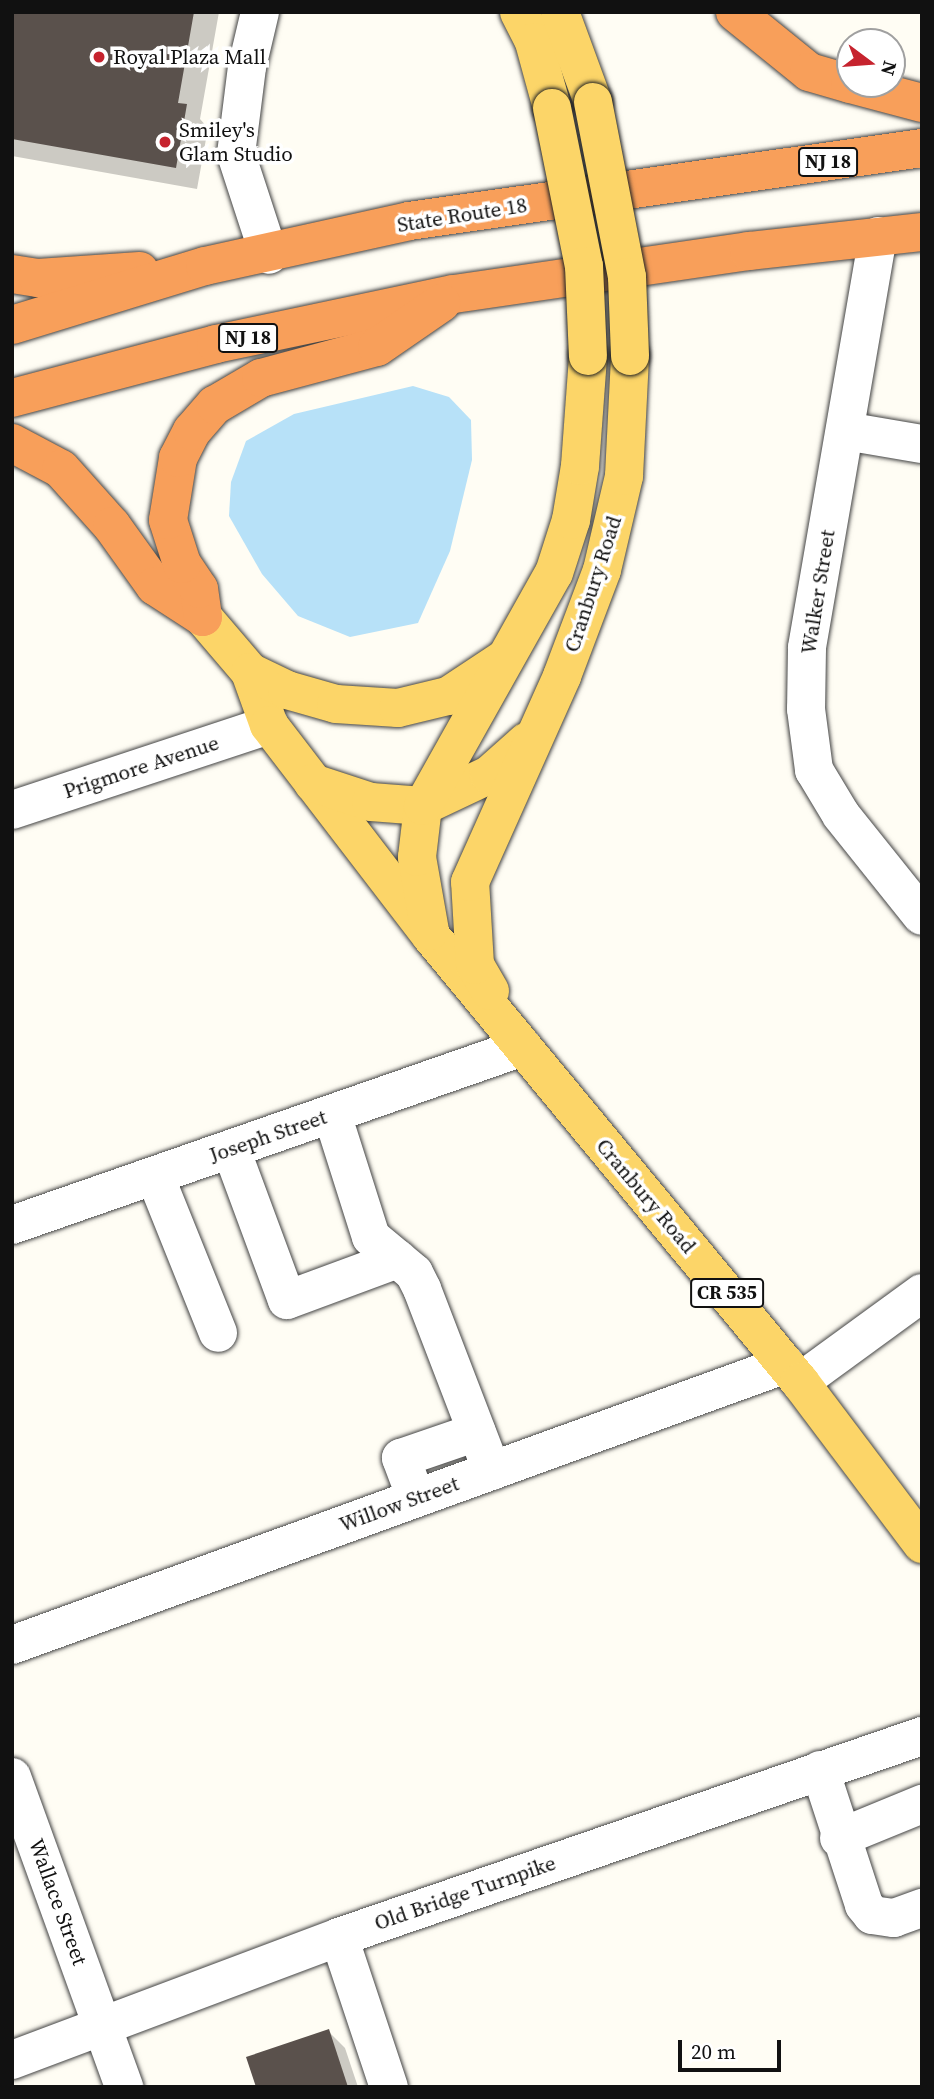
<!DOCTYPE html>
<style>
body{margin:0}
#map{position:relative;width:934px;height:2099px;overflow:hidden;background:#fffdf4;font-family:"Source Serif 4",serif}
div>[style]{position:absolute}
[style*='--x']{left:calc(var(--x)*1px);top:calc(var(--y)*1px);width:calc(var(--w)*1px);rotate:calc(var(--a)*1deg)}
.water>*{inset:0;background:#b7e1f8}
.shadow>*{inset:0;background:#0003}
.building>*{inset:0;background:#5a514c}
.roads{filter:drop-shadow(0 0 2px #444) drop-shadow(0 0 2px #444)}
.minor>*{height:38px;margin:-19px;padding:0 19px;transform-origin:19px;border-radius:19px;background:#fff}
.major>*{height:38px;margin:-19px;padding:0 19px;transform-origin:19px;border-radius:19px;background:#fcd568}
.highway>*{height:38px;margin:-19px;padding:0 19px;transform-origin:19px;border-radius:19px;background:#f89f5a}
.bridges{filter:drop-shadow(0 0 2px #222) drop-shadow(0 0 2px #222)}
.major-bridge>*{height:38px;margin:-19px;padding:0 19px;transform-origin:19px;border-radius:19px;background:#fcd568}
.dots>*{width:19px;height:19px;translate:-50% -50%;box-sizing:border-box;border:4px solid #fff;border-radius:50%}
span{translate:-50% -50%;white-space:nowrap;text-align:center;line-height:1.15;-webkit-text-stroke:7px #fff;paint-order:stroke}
.shield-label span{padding:2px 5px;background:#fff;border:2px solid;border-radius:5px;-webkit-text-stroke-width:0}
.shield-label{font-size:19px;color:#111;font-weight:700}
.poi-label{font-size:21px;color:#111}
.left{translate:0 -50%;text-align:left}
.street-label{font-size:21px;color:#111}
.frame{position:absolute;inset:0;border:14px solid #111;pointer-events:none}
.north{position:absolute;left:836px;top:28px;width:70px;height:70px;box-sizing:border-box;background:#fff;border:2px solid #a0a0a0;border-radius:50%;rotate:106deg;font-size:19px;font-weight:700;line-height:28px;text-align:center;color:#111}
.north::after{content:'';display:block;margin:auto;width:24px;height:32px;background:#c6232e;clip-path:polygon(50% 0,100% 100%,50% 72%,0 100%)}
.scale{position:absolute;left:678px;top:2040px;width:103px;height:32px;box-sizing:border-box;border:4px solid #111;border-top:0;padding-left:9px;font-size:21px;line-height:24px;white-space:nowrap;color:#111;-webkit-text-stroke:5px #fff;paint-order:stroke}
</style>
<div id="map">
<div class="water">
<div style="clip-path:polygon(413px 386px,449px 397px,471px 420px,472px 460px,450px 551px,418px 623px,350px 637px,298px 616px,262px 574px,229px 516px,231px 482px,246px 441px,294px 414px)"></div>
</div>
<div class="shadow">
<div style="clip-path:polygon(12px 12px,219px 12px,200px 119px,208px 128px,197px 189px,12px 156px)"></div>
<div style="clip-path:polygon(328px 2031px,345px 2048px,358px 2087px,258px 2087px)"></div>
</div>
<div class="building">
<div style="clip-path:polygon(12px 12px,194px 12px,178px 103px,187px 104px,176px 168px,12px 139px)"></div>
<div style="clip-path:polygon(329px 2029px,348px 2087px,256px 2087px,246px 2057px)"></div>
</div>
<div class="roads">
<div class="minor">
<div style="--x:260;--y:12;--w:57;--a:103.3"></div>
<div style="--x:247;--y:67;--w:88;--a:97.2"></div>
<div style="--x:236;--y:154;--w:106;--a:71.9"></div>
<div style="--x:878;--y:236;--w:418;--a:99.8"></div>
<div style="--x:807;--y:648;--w:61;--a:90.9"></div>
<div style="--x:806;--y:709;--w:62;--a:82.5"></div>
<div style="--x:814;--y:770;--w:52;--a:59"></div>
<div style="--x:841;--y:815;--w:129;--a:51.3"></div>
<div style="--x:845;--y:431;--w:78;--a:9.6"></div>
<div style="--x:12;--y:810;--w:271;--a:-18.3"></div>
<div style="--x:332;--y:1114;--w:129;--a:72.4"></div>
<div style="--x:371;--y:1237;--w:56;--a:39.9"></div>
<div style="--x:414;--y:1273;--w:18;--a:63"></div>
<div style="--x:422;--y:1289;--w:195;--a:69"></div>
<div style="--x:231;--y:1149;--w:161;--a:69.7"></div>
<div style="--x:287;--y:1300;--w:118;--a:-20.3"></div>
<div style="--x:155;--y:1176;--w:169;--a:68.1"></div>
<div style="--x:12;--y:1225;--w:541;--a:-19.21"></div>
<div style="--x:800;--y:1382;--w:151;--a:-36.1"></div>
<div style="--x:416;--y:1498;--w:43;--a:-110.6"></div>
<div style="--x:401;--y:1458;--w:80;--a:-18.9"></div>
<div style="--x:12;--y:1645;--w:823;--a:-19.95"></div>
<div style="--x:820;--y:1770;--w:142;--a:71.9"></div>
<div style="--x:864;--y:1905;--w:13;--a:51"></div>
<div style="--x:872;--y:1915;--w:22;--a:8"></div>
<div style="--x:894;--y:1918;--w:30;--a:-20"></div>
<div style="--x:12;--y:1777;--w:330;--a:70.1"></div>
<div style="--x:839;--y:1838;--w:90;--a:-22.3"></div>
<div style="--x:339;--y:1937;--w:158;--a:71.6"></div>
<div style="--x:12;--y:2060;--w:349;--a:-20.6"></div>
<div style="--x:339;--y:1937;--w:617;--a:-19.02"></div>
</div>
<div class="major">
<div style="--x:519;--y:12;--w:34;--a:63"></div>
<div style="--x:534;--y:42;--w:68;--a:74.7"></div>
<div style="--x:560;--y:12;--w:96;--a:69.9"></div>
<div style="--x:203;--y:617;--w:72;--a:49.5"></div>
<div style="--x:250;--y:672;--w:56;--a:70.3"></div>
<div style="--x:269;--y:725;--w:266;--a:52.5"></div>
<div style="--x:431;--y:936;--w:579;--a:50.4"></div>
<div style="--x:800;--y:1382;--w:203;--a:53"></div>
<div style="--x:250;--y:672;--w:41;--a:25.9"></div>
<div style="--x:287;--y:690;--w:51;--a:15.9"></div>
<div style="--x:336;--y:704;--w:62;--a:3.7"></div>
<div style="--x:398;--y:708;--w:51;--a:-13.5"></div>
<div style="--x:448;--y:696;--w:67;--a:-33.5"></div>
<div style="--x:313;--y:783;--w:61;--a:18.1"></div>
<div style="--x:371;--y:802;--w:52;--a:4.4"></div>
<div style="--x:423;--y:806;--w:73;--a:-25.2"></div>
<div style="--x:489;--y:775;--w:50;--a:-41.7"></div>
<div style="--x:430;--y:931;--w:75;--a:-100"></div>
<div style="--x:417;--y:857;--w:51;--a:-83.3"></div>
<div style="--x:423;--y:806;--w:267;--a:-60.7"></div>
<div style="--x:554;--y:573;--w:56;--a:-72.2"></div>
<div style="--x:571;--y:520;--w:55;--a:-80.5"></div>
<div style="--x:580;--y:466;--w:110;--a:-85.8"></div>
<div style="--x:490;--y:991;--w:30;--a:-120"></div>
<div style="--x:475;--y:965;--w:83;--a:-93.4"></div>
<div style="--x:470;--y:882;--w:226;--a:-65.9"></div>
<div style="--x:562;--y:676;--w:113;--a:-69.3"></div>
<div style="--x:602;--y:570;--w:97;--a:-76.8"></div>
<div style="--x:624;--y:476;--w:120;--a:-87.1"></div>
</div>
<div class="highway">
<div style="--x:735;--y:12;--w:95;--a:39"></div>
<div style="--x:809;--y:72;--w:43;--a:16.3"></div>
<div style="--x:850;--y:84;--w:74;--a:14.8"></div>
<div style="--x:12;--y:274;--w:26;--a:9"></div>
<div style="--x:38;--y:278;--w:102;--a:-3.9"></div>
<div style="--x:12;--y:325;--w:202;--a:-17"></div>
<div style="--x:205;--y:266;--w:209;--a:-12.4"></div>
<div style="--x:409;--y:221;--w:518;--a:-8.1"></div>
<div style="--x:12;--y:398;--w:211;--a:-14.8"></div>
<div style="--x:216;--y:344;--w:243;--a:-11.9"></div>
<div style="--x:454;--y:294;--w:298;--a:-8.3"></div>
<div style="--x:749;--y:251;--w:174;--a:-6.3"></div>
<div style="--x:12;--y:443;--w:55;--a:28"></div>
<div style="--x:61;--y:469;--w:76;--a:48.2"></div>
<div style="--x:112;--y:526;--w:74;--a:54.4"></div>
<div style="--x:155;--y:586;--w:57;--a:32.9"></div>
<div style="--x:203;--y:617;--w:28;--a:-98"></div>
<div style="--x:199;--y:589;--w:30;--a:-124"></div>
<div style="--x:182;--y:564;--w:46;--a:-107.7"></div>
<div style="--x:168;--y:520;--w:63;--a:-80.8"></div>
<div style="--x:178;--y:458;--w:30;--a:-63"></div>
<div style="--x:192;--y:431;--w:35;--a:-49"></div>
<div style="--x:215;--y:405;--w:53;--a:-30.4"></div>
<div style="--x:261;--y:378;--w:120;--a:-15"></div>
<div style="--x:377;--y:347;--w:78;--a:-34.5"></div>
</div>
</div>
<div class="bridges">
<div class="major-bridge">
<div style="--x:593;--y:102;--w:178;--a:79"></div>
<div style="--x:627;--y:277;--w:79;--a:87.8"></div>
<div style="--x:552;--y:108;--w:161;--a:78.6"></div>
<div style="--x:584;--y:266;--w:90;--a:87.5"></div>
</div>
</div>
<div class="dots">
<div style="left:99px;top:57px;background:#c6232e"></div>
<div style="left:165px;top:142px;background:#c6232e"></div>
</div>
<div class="shield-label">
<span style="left:828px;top:162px">NJ 18</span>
<span style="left:248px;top:338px">NJ 18</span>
<span style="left:727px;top:1293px">CR 535</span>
</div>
<div class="poi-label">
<span class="left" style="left:113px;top:57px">Royal Plaza Mall</span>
<span class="left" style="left:179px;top:142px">Smiley's<br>Glam Studio</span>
</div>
<div class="street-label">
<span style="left:462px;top:215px;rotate:-9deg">State Route 18</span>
<span style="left:593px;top:584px;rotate:-72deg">Cranbury Road</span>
<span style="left:818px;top:592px;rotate:-81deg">Walker Street</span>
<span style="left:141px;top:767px;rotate:-18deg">Prigmore Avenue</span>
<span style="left:268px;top:1136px;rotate:-19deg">Joseph Street</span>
<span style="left:646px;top:1196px;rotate:50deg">Cranbury Road</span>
<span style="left:399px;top:1504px;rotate:-20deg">Willow Street</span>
<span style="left:465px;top:1893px;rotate:-19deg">Old Bridge Turnpike</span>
<span style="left:58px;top:1902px;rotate:70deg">Wallace Street</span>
</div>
<div class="frame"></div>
<div class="north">N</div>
<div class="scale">20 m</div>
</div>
